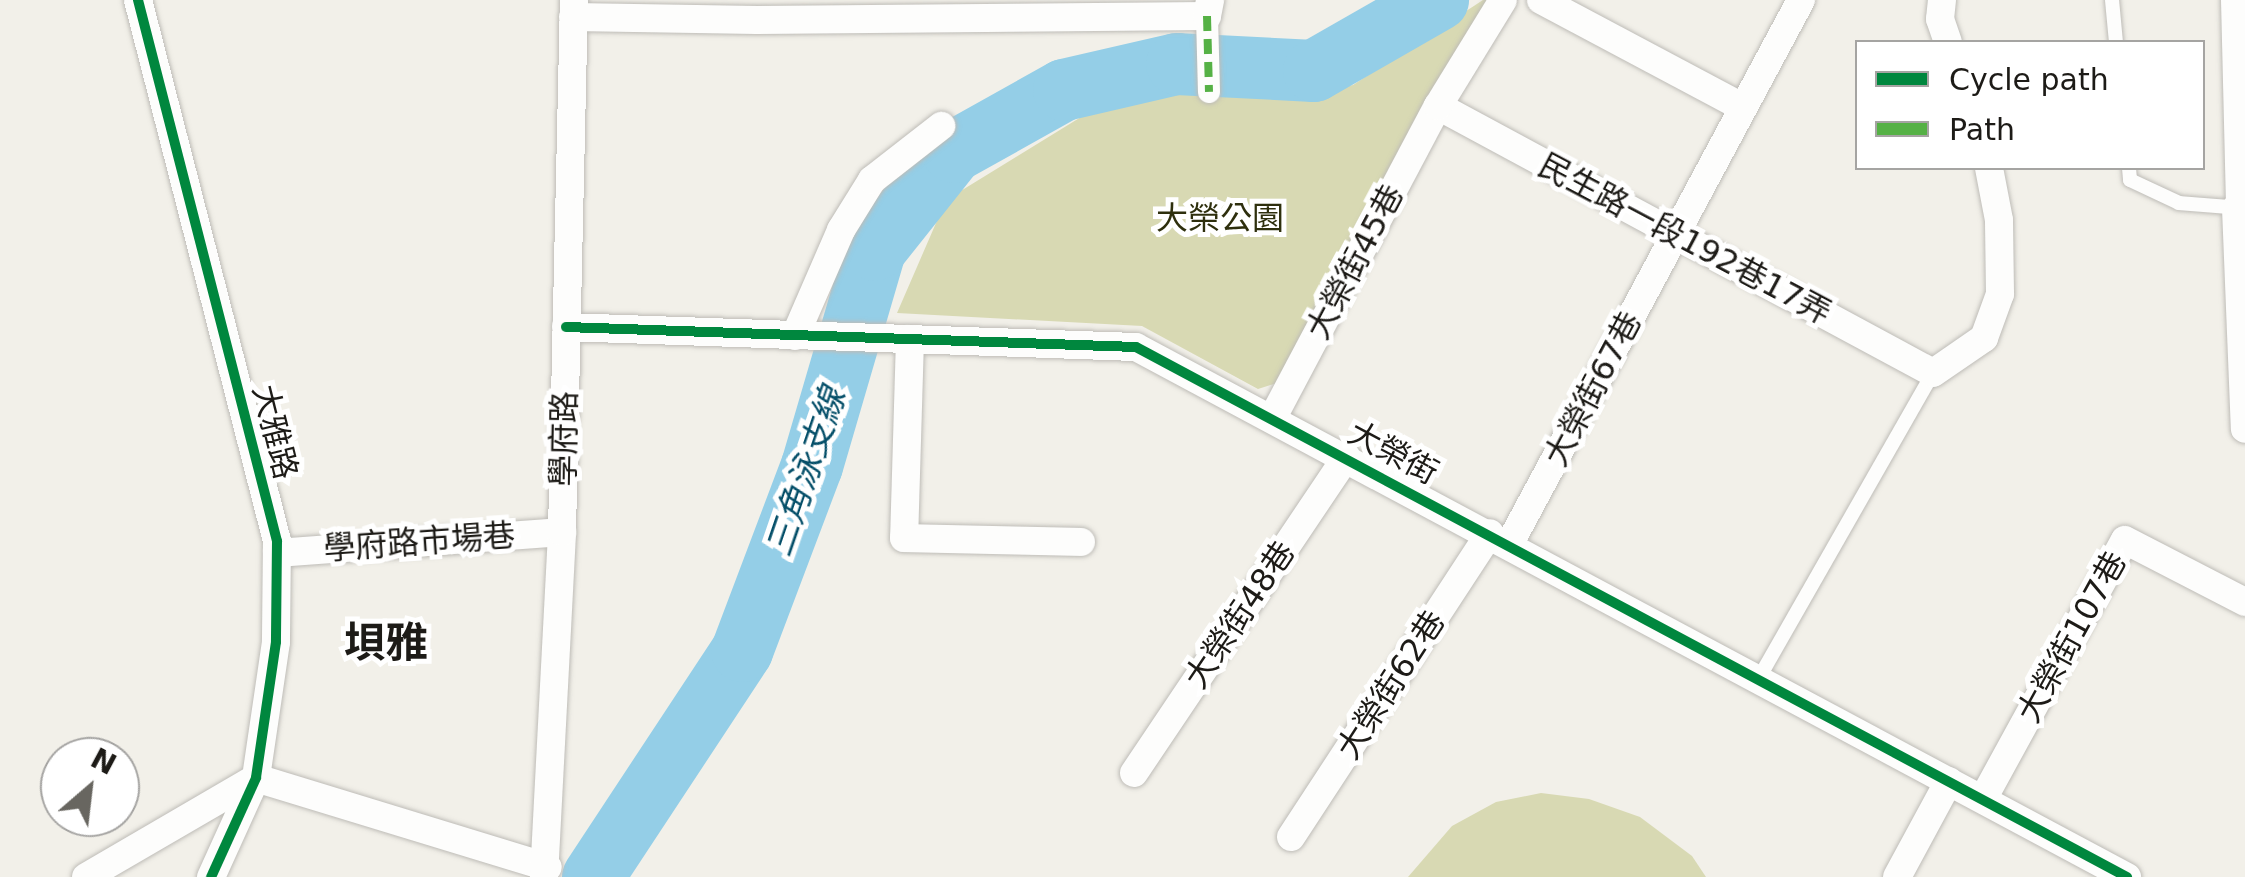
<!DOCTYPE html>
<meta charset="utf-8">
<style>
body{margin:0}
#map{position:relative;width:2245px;height:877px;overflow:hidden;background:#f2f0e9;font-family:"DejaVu Sans","Noto Sans TC",sans-serif}
div>[style]{position:absolute}
[style*='--x']{left:calc(var(--x)*1px);top:calc(var(--y)*1px);width:calc(var(--w)*1px);rotate:calc(var(--a)*1deg)}
.green>*{inset:0;background:#d8d9b3}
.river>*{height:62px;margin:-31px;padding:0 31px;transform-origin:31px;border-radius:31px;background:#94cee7}
.roads{filter:drop-shadow(0 0 2px #bebcb7) drop-shadow(0 0 2px #bebcb7)}
.service>*{height:14px;margin:-7px;padding:0 7px;transform-origin:7px;border-radius:7px;background:#fdfdfc}
.pedestrian>*{height:22px;margin:-11px;padding:0 11px;transform-origin:11px;border-radius:11px;background:#fdfdfc}
.minor>*{height:28px;margin:-14px;padding:0 14px;transform-origin:14px;border-radius:14px;background:#fdfdfc}
.quiet>*{height:8px;margin-top:-4px;transform-origin:0;background:repeating-linear-gradient(90deg,#55b145 0 15px,transparent 0 23px)}
.cycleway>*{height:10px;margin:-5px;padding:0 5px;transform-origin:5px;border-radius:5px;background:#00873e}
span{translate:-50% -50%;white-space:nowrap;text-align:center;line-height:1.15;-webkit-text-stroke:10px #fff;paint-order:stroke}
.park-label{font-size:32px;color:#2e2f0d}
.street-label{font-size:32px;color:#1d1b17}
.water-label{font-size:35px;color:#054f69;font-style:italic}
.district-label{font-size:42px;color:#1d1b17;font-weight:700}
.legend{position:absolute;left:1855px;top:40px;width:350px;height:130px;box-sizing:border-box;background:#fff;border:2px solid #a5a4a2;margin:0;padding:12px 18px;list-style:none;font-size:30px;color:#1d1b17}
.legend li{display:flex;align-items:center;gap:20px;height:50px}
.legend b{width:50px;border:2px solid #a5a4a2}
.north{position:absolute;left:40px;top:737px;width:100px;height:100px;box-sizing:border-box;background:#fff;border:2px solid #a5a4a2;border-radius:50%;rotate:28deg;font-size:28px;font-weight:700;line-height:40px;text-align:center;color:#1d1b17}
.north::after{content:'';display:block;margin:auto;width:35px;height:45px;background:#686660;clip-path:polygon(50% 0,100% 100%,50% 72%,0 100%)}
</style>
<div id="map">
<div class="green">
<div style="clip-path:polygon(1483px 0,1497px 0,1286px 380px,1258px 389px,1142px 326px,897px 313px,946px 200px,1094px 109px,1189px 88px,1305px 95px,1353px 85px)"></div>
<div style="clip-path:polygon(1541px 793px,1589px 799px,1640px 817px,1692px 856px,1706px 877px,1408px 877px,1452px 826px,1496px 802px)"></div>
</div>
<div class="river">
<div style="--x:593;--y:877;--w:271;--a:-56.6"></div>
<div style="--x:742;--y:651;--w:198;--a:-69.3"></div>
<div style="--x:812;--y:466;--w:225;--a:-73.7"></div>
<div style="--x:875;--y:250;--w:125;--a:-51.5"></div>
<div style="--x:953;--y:152;--w:127;--a:-29.2"></div>
<div style="--x:1064;--y:90;--w:116;--a:-13"></div>
<div style="--x:1177;--y:64;--w:137;--a:2.9"></div>
<div style="--x:1314;--y:71;--w:143;--a:-29.8"></div>
</div>
<div class="roads">
<div class="service">
<div style="--x:2112;--y:0;--w:42;--a:84.6"></div>
<div style="--x:2129;--y:168;--w:12;--a:85"></div>
<div style="--x:2130;--y:180;--w:54;--a:25.1"></div>
<div style="--x:2179;--y:203;--w:62;--a:4.6"></div>
<div style="--x:1759;--y:678;--w:351;--a:-60.3"></div>
</div>
<div class="pedestrian">
<div style="--x:1207;--y:16;--w:76;--a:88.5"></div>
</div>
<div class="minor">
<div style="--x:138;--y:0;--w:559;--a:75.59"></div>
<div style="--x:277;--y:541;--w:101;--a:90.6"></div>
<div style="--x:276;--y:642;--w:137;--a:98.4"></div>
<div style="--x:256;--y:778;--w:109;--a:114.4"></div>
<div style="--x:1541;--y:0;--w:228;--a:28"></div>
<div style="--x:1942;--y:0;--w:19;--a:96"></div>
<div style="--x:1940;--y:19;--w:24;--a:71"></div>
<div style="--x:2235;--y:0;--w:208;--a:88.6"></div>
<div style="--x:573;--y:17;--w:184;--a:0.9"></div>
<div style="--x:757;--y:20;--w:450;--a:-0.5"></div>
<div style="--x:1207;--y:16;--w:16;--a:-79"></div>
<div style="--x:1438;--y:106;--w:562;--a:28.34"></div>
<div style="--x:1933;--y:373;--w:62;--a:-34.5"></div>
<div style="--x:1984;--y:338;--w:47;--a:-70"></div>
<div style="--x:2000;--y:294;--w:74;--a:-90.8"></div>
<div style="--x:1999;--y:220;--w:53;--a:-100.9"></div>
<div style="--x:2236;--y:208;--w:221;--a:87.7"></div>
<div style="--x:566;--y:327;--w:570;--a:2.01"></div>
<div style="--x:1136;--y:347;--w:1124;--a:28.14"></div>
<div style="--x:795;--y:336;--w:116;--a:-66.5"></div>
<div style="--x:841;--y:230;--w:59;--a:-58.2"></div>
<div style="--x:872;--y:180;--w:88;--a:-38"></div>
<div style="--x:910;--y:339;--w:199;--a:91.7"></div>
<div style="--x:904;--y:538;--w:177;--a:1.3"></div>
<div style="--x:1272;--y:419;--w:354;--a:-62.1"></div>
<div style="--x:1438;--y:106;--w:124;--a:-58.5"></div>
<div style="--x:1510;--y:543;--w:616;--a:-61.81"></div>
<div style="--x:277;--y:553;--w:286;--a:-4.2"></div>
<div style="--x:1134;--y:773;--w:381;--a:-56.1"></div>
<div style="--x:1983;--y:799;--w:295;--a:-61.3"></div>
<div style="--x:2125;--y:540;--w:135;--a:27.3"></div>
<div style="--x:1291;--y:837;--w:363;--a:-56.8"></div>
<div style="--x:86;--y:877;--w:197;--a:-30.2"></div>
<div style="--x:256;--y:778;--w:305;--a:17"></div>
<div style="--x:544;--y:877;--w:345;--a:-87"></div>
<div style="--x:562;--y:532;--w:532;--a:-88.71"></div>
<div style="--x:1897;--y:877;--w:109;--a:-61.6"></div>
</div>
</div>
<div class="quiet">
<div style="--x:1207;--y:16;--w:76;--a:88.5"></div>
</div>
<div class="cycleway">
<div style="--x:138;--y:0;--w:559;--a:75.59"></div>
<div style="--x:277;--y:541;--w:101;--a:90.6"></div>
<div style="--x:276;--y:642;--w:137;--a:98.4"></div>
<div style="--x:256;--y:778;--w:109;--a:114.4"></div>
<div style="--x:566;--y:327;--w:570;--a:2.01"></div>
<div style="--x:1136;--y:347;--w:1124;--a:28.14"></div>
</div>
<div class="park-label">
<span style="left:1220px;top:218px">大榮公園</span>
</div>
<div class="street-label">
<span style="left:1685px;top:239px;rotate:28deg">民生路一段192巷17弄</span>
<span style="left:1355px;top:262px;rotate:-62deg">大榮街45巷</span>
<span style="left:1593px;top:389px;rotate:-62deg">大榮街67巷</span>
<span style="left:275px;top:432px;rotate:76deg">大雅路</span>
<span style="left:564px;top:439px;rotate:-89deg">學府路</span>
<span style="left:1393px;top:453px;rotate:28deg">大榮街</span>
<span style="left:419px;top:542px;rotate:-4deg">學府路市場巷</span>
<span style="left:1240px;top:615px;rotate:-56deg">大榮街48巷</span>
<span style="left:2072px;top:637px;rotate:-61deg">大榮街107巷</span>
<span style="left:1391px;top:685px;rotate:-57deg">大榮街62巷</span>
</div>
<div class="water-label">
<span style="left:806px;top:472px;rotate:-71deg">三角泳支線</span>
</div>
<div class="district-label">
<span style="left:386px;top:643px">垻雅</span>
</div>
<ul class="legend">
<li><b style="height:12px;background:#00873e"></b>Cycle path</li>
<li><b style="height:12px;background:#55b145"></b>Path</li>
</ul>
<div class="north">N</div>
</div>
